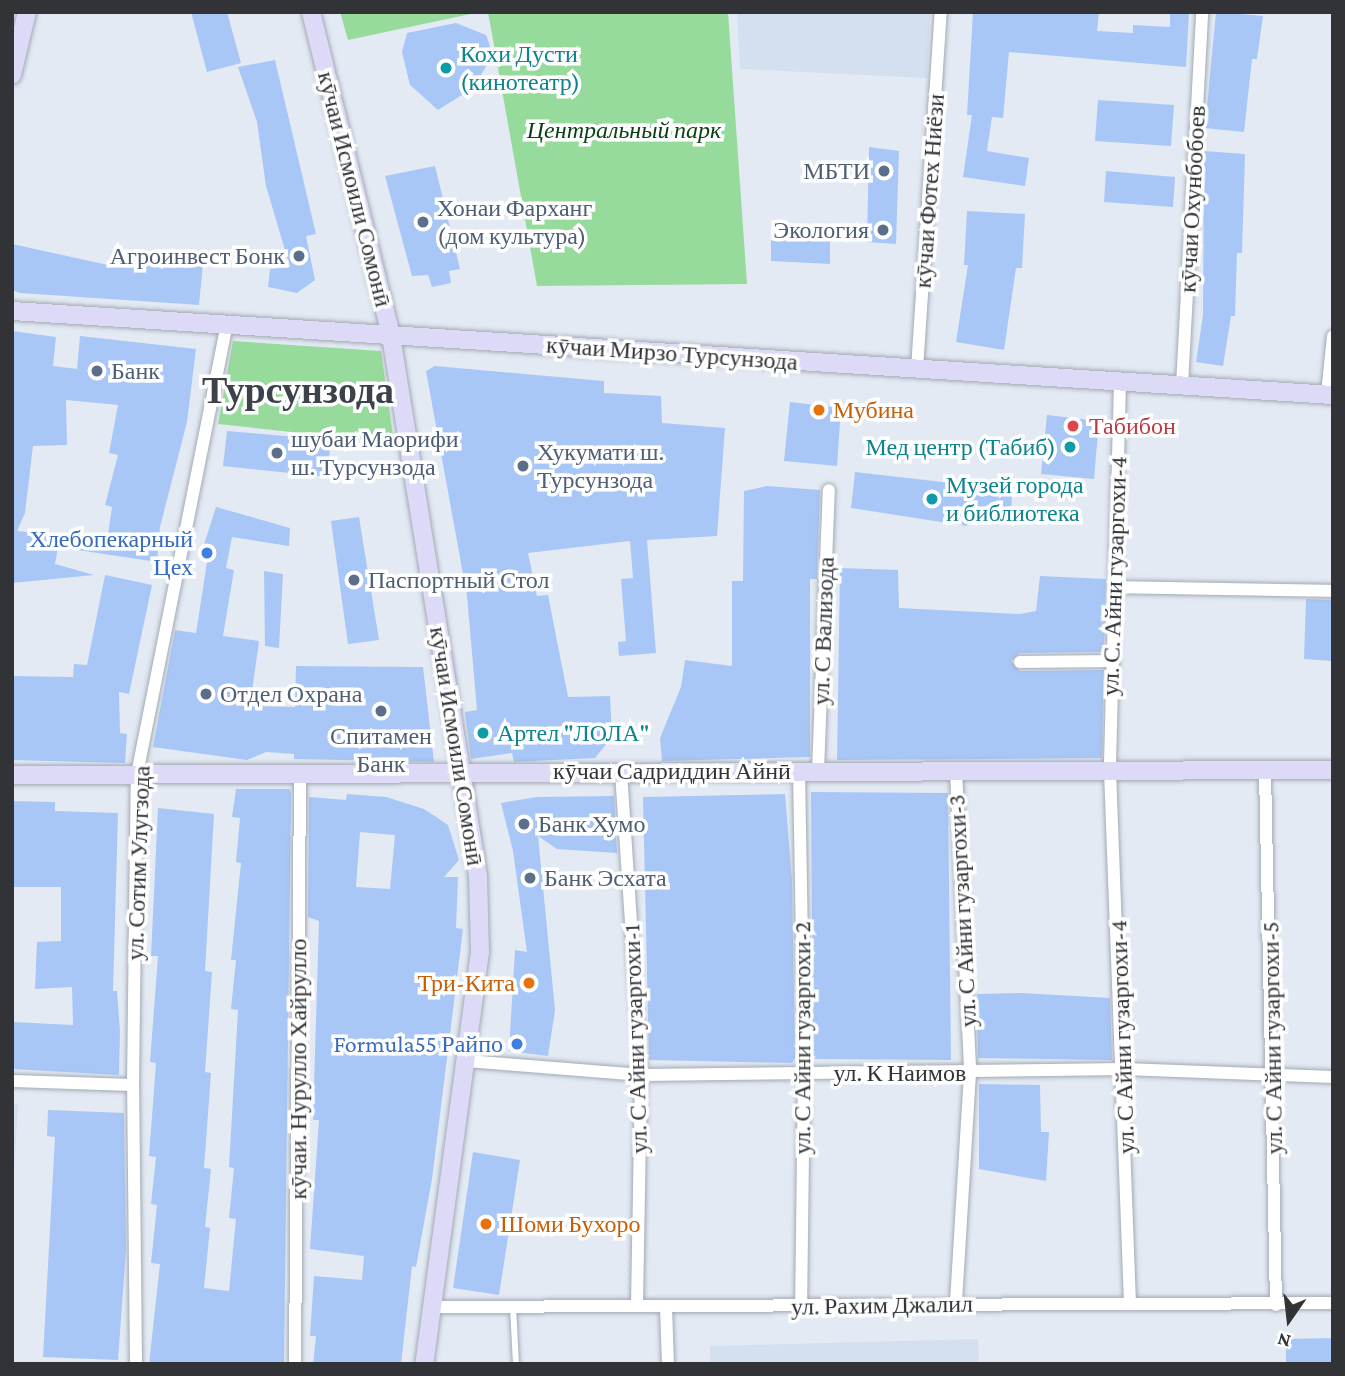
<!DOCTYPE html>
<meta charset="utf-8">
<style>
body{margin:0}
#map{position:relative;width:1345px;height:1376px;overflow:hidden;background:#e3eaf4;font-family:"Crimson Pro",serif}
div>[style]{position:absolute}
[style*='--x']{left:calc(var(--x)*1px);top:calc(var(--y)*1px);width:calc(var(--w)*1px);rotate:calc(var(--a)*1deg)}
.built>*{inset:0;background:#d4dfef}
.green>*{inset:0;background:#97db9c}
.building>*{inset:0;background:#a8c7f6}
.roads{filter:drop-shadow(0 0 2px #a3aab3) drop-shadow(0 0 2px #a3aab3)}
.lane>*{height:6px;margin:-3px;padding:0 3px;transform-origin:3px;border-radius:3px;background:#fff}
.street>*{height:12px;margin:-6px;padding:0 6px;transform-origin:6px;border-radius:6px;background:#fff}
.secondary>*{height:18px;margin:-9px;padding:0 9px;transform-origin:9px;border-radius:9px;background:#dcdaf7}
.dots>*{width:19px;height:19px;translate:-50% -50%;box-sizing:border-box;border:4px solid #fff;border-radius:50%}
span{translate:-50% -50%;white-space:nowrap;text-align:center;line-height:1.15;-webkit-text-stroke:7px #fff;paint-order:stroke}
.culture-label{font-size:24px;color:#0d838f}
.left{translate:0 -50%;text-align:left}
.right{translate:-100% -50%;text-align:right}
.park-label{font-size:24px;color:#0a4216;font-style:italic}
.service-label{font-size:24px;color:#4e5e75}
.street-label{font-size:24px;color:#313337}
.food-label{font-size:24px;color:#c56008}
.health-label{font-size:24px;color:#be3a42}
.shop-label{font-size:24px;color:#366cbe}
.town-label{font-size:38px;color:#3c424a;font-weight:700}
.frame{position:absolute;inset:0;border:14px solid #313337;pointer-events:none}
.north{position:absolute;left:1254px;top:1285px;width:70px;height:70px;-webkit-text-stroke:5px #fff;paint-order:stroke;rotate:194deg;font-size:19px;font-weight:700;line-height:28px;text-align:center;color:#313337}
.north::after{content:'';display:block;margin:auto;width:24px;height:32px;background:#313337;clip-path:polygon(50% 0,100% 100%,50% 72%,0 100%)}
</style>
<div id="map">
<div class="built">
<div style="clip-path:polygon(737px 12px,930px 12px,927px 78px,740px 69px)"></div>
<div style="clip-path:polygon(12px 1104px,18px 1104px,12px 1205px)"></div>
<div style="clip-path:polygon(978px 1339px,979px 1364px,710px 1364px,710px 1346px)"></div>
</div>
<div class="green">
<div style="clip-path:polygon(340px 12px,480px 12px,348px 40px)"></div>
<div style="clip-path:polygon(488px 12px,728px 12px,747px 284px,537px 286px)"></div>
<div style="clip-path:polygon(233px 341px,381px 351px,394px 443px,218px 424px)"></div>
</div>
<div class="building">
<div style="clip-path:polygon(191px 12px,227px 12px,241px 63px,207px 72px)"></div>
<div style="clip-path:polygon(973px 12px,1099px 12px,1097px 31px,1133px 33px,1133px 25px,1170px 27px,1170px 12px,1189px 12px,1186px 67px,1009px 52px,1003px 118px,992px 117px,987px 151px,1029px 158px,1025px 186px,963px 177px,972px 115px,967px 115px)"></div>
<div style="clip-path:polygon(1216px 12px,1263px 16px,1257px 59px,1252px 59px,1244px 132px,1205px 128px)"></div>
<div style="clip-path:polygon(456px 23px,486px 35px,493px 55px,473px 88px,438px 110px,410px 85px,402px 52px,407px 33px)"></div>
<div style="clip-path:polygon(275px 60px,316px 234px,306px 236px,315px 280px,297px 293px,268px 287px,270px 269px,290px 267px,266px 186px,257px 122px,238px 67px)"></div>
<div style="clip-path:polygon(1098px 100px,1174px 105px,1171px 146px,1095px 141px)"></div>
<div style="clip-path:polygon(869px 147px,899px 151px,896px 244px,867px 242px)"></div>
<div style="clip-path:polygon(1204px 151px,1245px 154px,1242px 253px,1237px 253px,1235px 316px,1231px 316px,1223px 366px,1196px 362px,1203px 315px)"></div>
<div style="clip-path:polygon(435px 166px,460px 269px,449px 271px,451px 283px,432px 287px,428px 275px,412px 276px,385px 176px)"></div>
<div style="clip-path:polygon(1106px 171px,1175px 177px,1173px 207px,1104px 202px)"></div>
<div style="clip-path:polygon(967px 211px,1025px 214px,1022px 268px,1016px 268px,1004px 350px,956px 342px,968px 265px,964px 265px)"></div>
<div style="clip-path:polygon(771px 235px,830px 240px,830px 264px,771px 261px)"></div>
<div style="clip-path:polygon(12px 244px,117px 267px,118px 253px,203px 264px,199px 305px,20px 293px,12px 290px)"></div>
<div style="clip-path:polygon(evenodd,12px 331px,56px 337px,53px 366px,77px 369px,80px 336px,196px 349px,187px 422px,160px 527px,157px 562px,58px 547px,55px 564px,94px 575px,12px 583px,12px 331px,66px 400px,118px 405px,109px 453px,118px 455px,105px 505px,112px 507px,107px 542px,17px 531px,25px 513px,33px 446px,67px 445px,66px 400px)"></div>
<div style="clip-path:polygon(435px 366px,604px 381px,604px 393px,661px 396px,662px 423px,725px 428px,717px 536px,647px 540px,656px 653px,619px 656px,618px 642px,626px 641px,621px 579px,633px 578px,630px 541px,528px 553px,537px 596px,548px 595px,568px 697px,610px 696px,612px 737px,595px 758px,514px 762px,512px 753px,471px 759px,465px 712px,477px 710px,467px 596px,426px 371px)"></div>
<div style="clip-path:polygon(790px 402px,841px 408px,837px 466px,784px 461px)"></div>
<div style="clip-path:polygon(1047px 415px,1099px 421px,1094px 479px,1041px 474px)"></div>
<div style="clip-path:polygon(227px 431px,331px 440px,327px 477px,223px 466px)"></div>
<div style="clip-path:polygon(855px 472px,1012px 490px,1011px 521px,969px 518px,967px 526px,851px 508px)"></div>
<div style="clip-path:polygon(767px 486px,820px 490px,817px 579px,810px 579px,810px 757px,662px 761px,660px 738px,681px 687px,685px 660px,732px 666px,732px 581px,743px 581px,744px 491px)"></div>
<div style="clip-path:polygon(216px 507px,290px 528px,289px 546px,232px 537px,226px 568px,234px 570px,223px 636px,259px 641px,250px 706px,295px 707px,296px 666px,423px 667px,434px 762px,294px 759px,294px 754px,266px 752px,247px 760px,153px 747px,175px 630px,196px 633px,208px 556px,201px 554px)"></div>
<div style="clip-path:polygon(359px 517px,379px 640px,348px 644px,331px 521px)"></div>
<div style="clip-path:polygon(840px 568px,898px 570px,899px 608px,1020px 614px,1036px 611px,1040px 576px,1106px 579px,1104px 652px,1020px 653px,1011px 661px,1020px 671px,1104px 670px,1102px 758px,837px 760px)"></div>
<div style="clip-path:polygon(264px 571px,283px 574px,279px 648px,265px 646px)"></div>
<div style="clip-path:polygon(105px 575px,152px 585px,129px 694px,119px 692px,120px 733px,127px 734px,125px 763px,12px 760px,12px 676px,73px 677px,74px 664px,87px 665px)"></div>
<div style="clip-path:polygon(1306px 599px,1333px 600px,1333px 661px,1304px 659px)"></div>
<div style="clip-path:polygon(236px 789px,290px 789px,291px 795px,284px 1364px,149px 1364px,160px 1264px,151px 1263px,157px 1205px,151px 1204px,156px 1157px,149px 1156px,156px 1063px,150px 1062px,158px 956px,151px 956px,158px 808px,214px 814px,205px 971px,212px 972px,205px 1072px,211px 1073px,204px 1168px,211px 1169px,205px 1227px,210px 1228px,204px 1288px,229px 1291px,236px 1219px,229px 1218px,234px 1168px,229px 1167px,238px 1010px,231px 1009px,236px 960px,231px 960px,241px 863px,236px 862px,240px 818px,232px 817px)"></div>
<div style="clip-path:polygon(811px 792px,948px 793px,951px 1060px,813px 1059px)"></div>
<div style="clip-path:polygon(evenodd,347px 794px,386px 797px,424px 809px,448px 825px,459px 860px,444px 877px,458px 877px,456px 928px,463px 929px,432px 1179px,416px 1267px,412px 1266px,401px 1364px,313px 1364px,316px 1336px,310px 1336px,314px 1276px,362px 1280px,364px 1256px,310px 1249px,319px 1120px,313px 1120px,319px 921px,308px 917px,309px 797px,346px 800px,347px 794px,360px 832px,395px 835px,390px 889px,356px 887px,360px 832px)"></div>
<div style="clip-path:polygon(785px 794px,792px 881px,795px 1058px,792px 1063px,649px 1060px,643px 797px)"></div>
<div style="clip-path:polygon(614px 796px,617px 853px,557px 849px,538px 836px,555px 1010px,548px 1056px,509px 1051px,515px 950px,527px 952px,513px 851px,501px 803px,537px 797px)"></div>
<div style="clip-path:polygon(12px 801px,55px 802px,55px 811px,118px 813px,113px 991px,117px 991px,120px 1031px,119px 1075px,12px 1069px,12px 1022px,73px 1025px,72px 987px,35px 989px,37px 942px,61px 941px,61px 887px,12px 887px)"></div>
<div style="clip-path:polygon(1021px 993px,1110px 998px,1112px 1060px,978px 1058px,977px 994px)"></div>
<div style="clip-path:polygon(979px 1084px,1040px 1085px,1041px 1132px,1049px 1132px,1046px 1181px,979px 1169px)"></div>
<div style="clip-path:polygon(48px 1110px,124px 1113px,126px 1249px,118px 1360px,43px 1357px,55px 1137px,47px 1136px)"></div>
<div style="clip-path:polygon(473px 1152px,520px 1160px,499px 1295px,453px 1288px)"></div>
<div style="clip-path:polygon(1333px 1338px,1333px 1364px,1286px 1364px,1286px 1339px)"></div>
</div>
<div class="roads">
<div class="lane">
<div style="--x:513;--y:1307;--w:57;--a:87"></div>
</div>
<div class="street">
<div style="--x:917;--y:369;--w:358;--a:-86.2"></div>
<div style="--x:1120;--y:382;--w:389;--a:91.5"></div>
<div style="--x:1110;--y:771;--w:533;--a:87.85"></div>
<div style="--x:1182;--y:385;--w:374;--a:-86.9"></div>
<div style="--x:1327;--y:394;--w:58;--a:-84.1"></div>
<div style="--x:1114;--y:587;--w:219;--a:1"></div>
<div style="--x:1020;--y:662;--w:91;--a:-0.6"></div>
<div style="--x:1265;--y:770;--w:535;--a:88.82"></div>
<div style="--x:799;--y:771;--w:299;--a:89"></div>
<div style="--x:804;--y:1070;--w:236;--a:90.7"></div>
<div style="--x:818;--y:771;--w:281;--a:-87.8"></div>
<div style="--x:956;--y:771;--w:302;--a:87.3"></div>
<div style="--x:970;--y:1073;--w:230;--a:93.5"></div>
<div style="--x:621;--y:772;--w:304;--a:86.2"></div>
<div style="--x:641;--y:1075;--w:231;--a:91"></div>
<div style="--x:467;--y:1061;--w:175;--a:4.6"></div>
<div style="--x:641;--y:1075;--w:484;--a:-0.7"></div>
<div style="--x:1125;--y:1069;--w:208;--a:2.2"></div>
<div style="--x:12;--y:1081;--w:121;--a:1.9"></div>
<div style="--x:432;--y:1307;--w:901;--a:-0.25"></div>
<div style="--x:666;--y:1307;--w:57;--a:88"></div>
<div style="--x:136;--y:1364;--w:279;--a:-90.6"></div>
<div style="--x:133;--y:1085;--w:311;--a:-89.3"></div>
<div style="--x:137;--y:774;--w:455;--a:-78.7"></div>
<div style="--x:295;--y:1364;--w:590;--a:-89.51"></div>
</div>
<div class="secondary">
<div style="--x:311;--y:12;--w:334;--a:76.1"></div>
<div style="--x:391;--y:336;--w:547;--a:80.85"></div>
<div style="--x:478;--y:876;--w:76;--a:88.5"></div>
<div style="--x:480;--y:952;--w:416;--a:97.7"></div>
<div style="--x:12;--y:75;--w:65;--a:-76.6"></div>
<div style="--x:12;--y:311;--w:1324;--a:3.64"></div>
<div style="--x:12;--y:775;--w:1321;--a:-0.22"></div>
</div>
</div>
<div class="dots">
<div style="left:446px;top:68px;background:#0f9aa8"></div>
<div style="left:884px;top:171px;background:#5c6f8a"></div>
<div style="left:423px;top:222px;background:#5c6f8a"></div>
<div style="left:883px;top:230px;background:#5c6f8a"></div>
<div style="left:299px;top:256px;background:#5c6f8a"></div>
<div style="left:97px;top:371px;background:#5c6f8a"></div>
<div style="left:819px;top:410px;background:#e8710a"></div>
<div style="left:1073px;top:426px;background:#e0444e"></div>
<div style="left:1070px;top:447px;background:#0f9aa8"></div>
<div style="left:277px;top:453px;background:#5c6f8a"></div>
<div style="left:523px;top:466px;background:#5c6f8a"></div>
<div style="left:932px;top:499px;background:#0f9aa8"></div>
<div style="left:207px;top:553px;background:#3f7fe0"></div>
<div style="left:354px;top:580px;background:#5c6f8a"></div>
<div style="left:206px;top:694px;background:#5c6f8a"></div>
<div style="left:381px;top:711px;background:#5c6f8a"></div>
<div style="left:483px;top:733px;background:#0f9aa8"></div>
<div style="left:524px;top:824px;background:#5c6f8a"></div>
<div style="left:530px;top:878px;background:#5c6f8a"></div>
<div style="left:529px;top:983px;background:#e8710a"></div>
<div style="left:517px;top:1044px;background:#3f7fe0"></div>
<div style="left:486px;top:1224px;background:#e8710a"></div>
</div>
<div class="culture-label">
<span class="left" style="left:460px;top:68px">Кохи Дусти<br>(кинотеатр)</span>
<span class="right" style="left:1056px;top:447px">Мед центр (Табиб)</span>
<span class="left" style="left:946px;top:499px">Музей города<br>и библиотека</span>
<span class="left" style="left:497px;top:733px">Артел "ЛОЛА"</span>
</div>
<div class="park-label">
<span style="left:624px;top:130px">Центральный парк</span>
</div>
<div class="service-label">
<span class="right" style="left:870px;top:171px">МБТИ</span>
<span class="left" style="left:437px;top:222px">Хонаи Фарханг<br>(дом культура)</span>
<span class="right" style="left:869px;top:230px">Экология</span>
<span class="right" style="left:285px;top:256px">Агроинвест Бонк</span>
<span class="left" style="left:111px;top:371px">Банк</span>
<span class="left" style="left:291px;top:453px">шубаи Маорифи<br>ш. Турсунзода</span>
<span class="left" style="left:537px;top:466px">Хукумати ш.<br>Турсунзода</span>
<span class="left" style="left:368px;top:580px">Паспортный Стол</span>
<span class="left" style="left:220px;top:694px">Отдел Охрана</span>
<span style="left:381px;top:750px">Спитамен<br>Банк</span>
<span class="left" style="left:538px;top:824px">Банк Хумо</span>
<span class="left" style="left:544px;top:878px">Банк Эсхата</span>
</div>
<div class="street-label">
<span style="left:355px;top:189px;rotate:76deg">кӯчаи Исмоили Сомонӣ</span>
<span style="left:929px;top:191px;rotate:-86deg">кӯчаи Фотех Ниёзи</span>
<span style="left:1192px;top:199px;rotate:-87deg">кӯчаи Охунбобоев</span>
<span style="left:672px;top:353px;rotate:4deg">кӯчаи Мирзо Турсунзода</span>
<span style="left:1114px;top:576px;rotate:-88deg">ул. С. Айни гузаргохи-4</span>
<span style="left:823px;top:631px;rotate:-88deg">ул. С Вализода</span>
<span style="left:457px;top:746px;rotate:81deg">кӯчаи Исмоили Сомонӣ</span>
<span style="left:672px;top:771px">кӯчаи Садриддин Айнӣ</span>
<span style="left:138px;top:863px;rotate:-88deg">ул. Сотим Улугзода</span>
<span style="left:962px;top:911px;rotate:-93deg">ул. С Айни гузаргохи-3</span>
<span style="left:1122px;top:1037px;rotate:-92deg">ул. С Айни гузаргохи-4</span>
<span style="left:802px;top:1038px;rotate:-90deg">ул. С Айни гузаргохи-2</span>
<span style="left:1272px;top:1038px;rotate:-91deg">ул. С Айни гузаргохи-5</span>
<span style="left:635px;top:1039px;rotate:-92deg">ул. С Айни гузаргохи-1</span>
<span style="left:298px;top:1069px;rotate:-90deg">кӯчаи. Нурулло Хайрулло</span>
<span style="left:900px;top:1073px">ул. К Наимов</span>
<span style="left:882px;top:1305px;rotate:-1deg">ул. Рахим Джалил</span>
</div>
<div class="food-label">
<span class="left" style="left:833px;top:410px">Мубина</span>
<span class="right" style="left:515px;top:983px">Три-Кита</span>
<span class="left" style="left:500px;top:1224px">Шоми Бухоро</span>
</div>
<div class="health-label">
<span class="left" style="left:1089px;top:426px">Табибон</span>
</div>
<div class="shop-label">
<span class="right" style="left:193px;top:553px">Хлебопекарный<br>Цех</span>
<span class="right" style="left:503px;top:1044px">Formula55 Райпо</span>
</div>
<div class="town-label">
<span style="left:298px;top:391px">Турсунзода</span>
</div>
<div class="frame"></div>
<div class="north">N</div>
</div>
